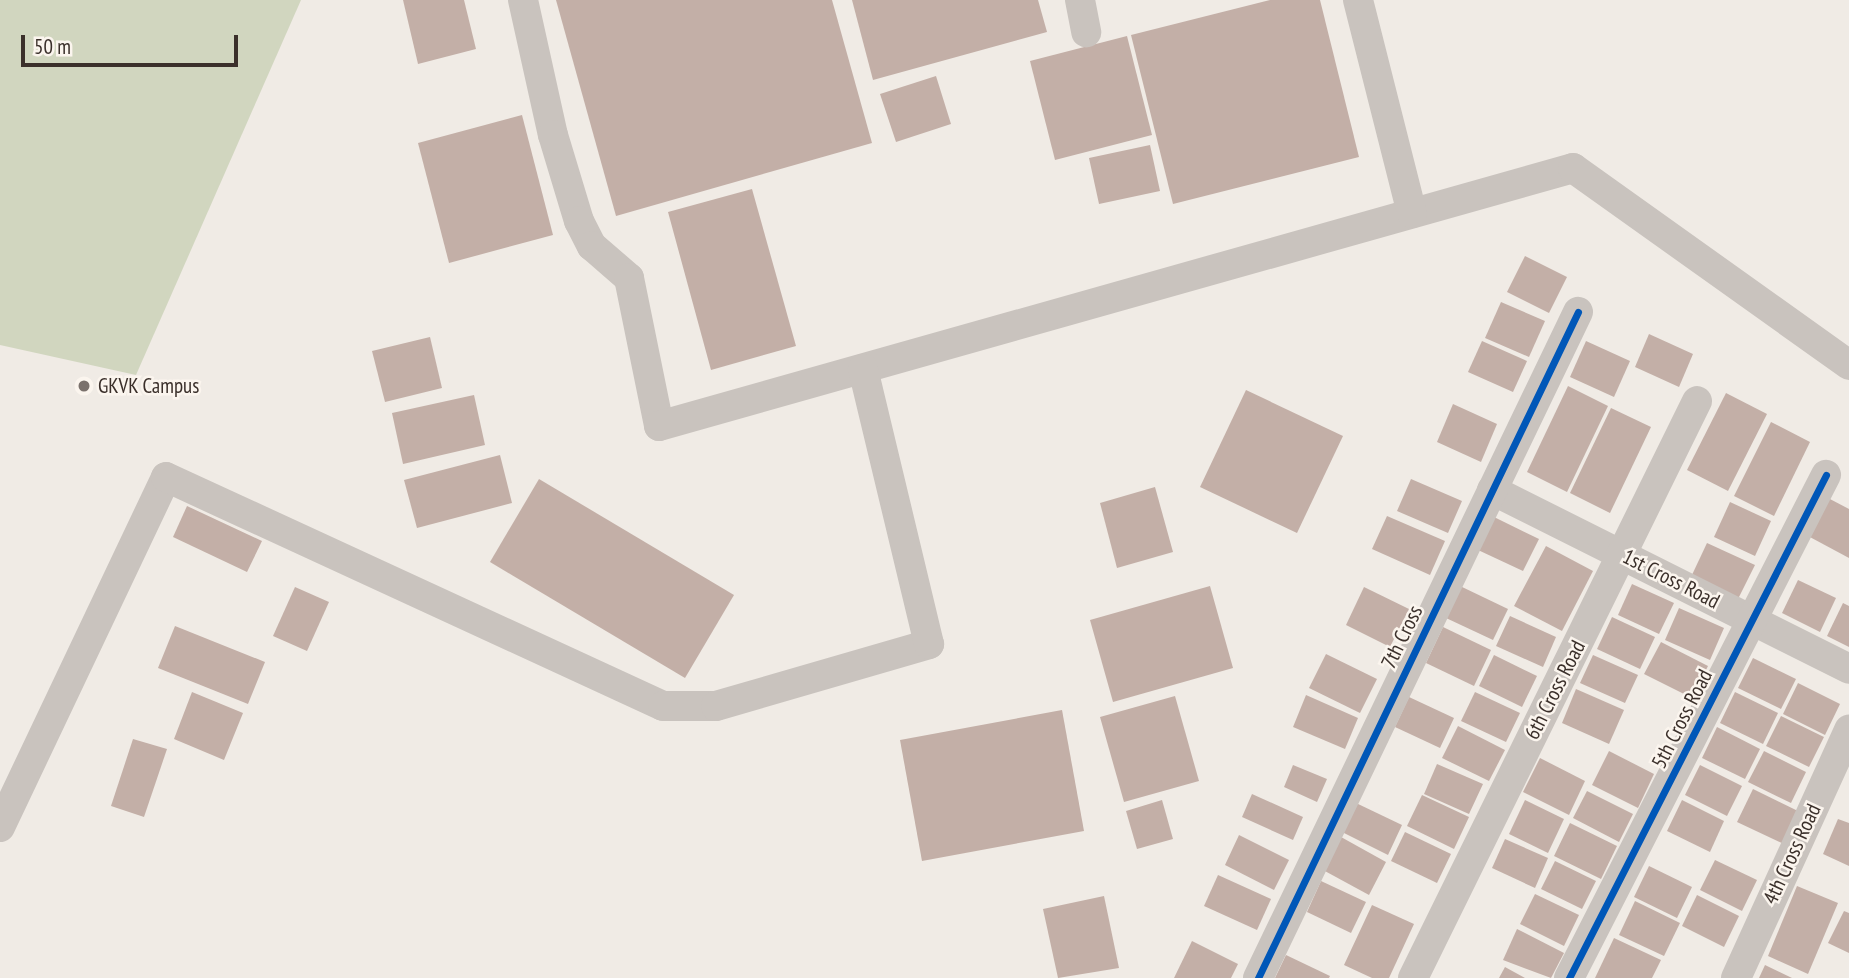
<!DOCTYPE html>
<style>
body{margin:0}
#map{position:relative;width:1849px;height:978px;overflow:hidden;background:#f0ebe5;font-family:"PT Sans Narrow",sans-serif}
div>[style]{position:absolute}
[style*='--x']{left:calc(var(--x)*1px);top:calc(var(--y)*1px);width:calc(var(--w)*1px);rotate:calc(var(--a)*1deg)}
.green>*{inset:0;background:#d1d6bf}
.building>*{inset:0;background:#c3afa7}
.minor>*{height:30px;margin:-15px;padding:0 15px;transform-origin:15px;border-radius:15px;background:#c9c3be}
.cycleway>*{height:7px;margin:-3.5px;padding:0 3.5px;transform-origin:3.5px;border-radius:3.5px;background:#0057b8}
.dots>*{width:19px;height:19px;translate:-50% -50%;box-sizing:border-box;border:4px solid #fbf5ee;border-radius:50%}
span{translate:-50% -50%;white-space:nowrap;text-align:center;line-height:1.15;-webkit-text-stroke:5px #fbf5ee;paint-order:stroke}
.poi-label{font-size:21px;color:#3b302b}
.left{translate:0 -50%;text-align:left}
.street-label{font-size:21px;color:#3b302b}
.scale{position:absolute;left:21px;top:35px;width:217px;height:32px;box-sizing:border-box;border:4px solid #3b302b;border-top:0;padding-left:9px;font-size:21px;line-height:24px;white-space:nowrap;color:#3b302b;-webkit-text-stroke:5px #fbf5ee;paint-order:stroke}
</style>
<div id="map">
<div class="green">
<div style="clip-path:polygon(0 0,301px 0,136px 375px,0 345px)"></div>
</div>
<div class="building">
<div style="clip-path:polygon(403px 0,464px 0,476px 49px,418px 64px)"></div>
<div style="clip-path:polygon(556px 0,832px 0,872px 143px,616px 216px)"></div>
<div style="clip-path:polygon(852px 0,1038px 0,1047px 32px,873px 80px)"></div>
<div style="clip-path:polygon(1270px 0,1320px 0,1359px 157px,1173px 204px,1131px 35px)"></div>
<div style="clip-path:polygon(1127px 36px,1152px 135px,1055px 160px,1030px 61px)"></div>
<div style="clip-path:polygon(936px 76px,951px 124px,896px 142px,880px 94px)"></div>
<div style="clip-path:polygon(522px 115px,553px 235px,449px 263px,418px 143px)"></div>
<div style="clip-path:polygon(1150px 145px,1160px 191px,1099px 204px,1089px 158px)"></div>
<div style="clip-path:polygon(752px 189px,796px 346px,711px 370px,668px 212px)"></div>
<div style="clip-path:polygon(1525px 256px,1567px 277px,1549px 313px,1507px 292px)"></div>
<div style="clip-path:polygon(1501px 302px,1545px 321px,1529px 357px,1485px 338px)"></div>
<div style="clip-path:polygon(1649px 334px,1693px 354px,1679px 387px,1635px 367px)"></div>
<div style="clip-path:polygon(430px 337px,442px 388px,385px 402px,372px 351px)"></div>
<div style="clip-path:polygon(1482px 341px,1527px 361px,1513px 392px,1468px 372px)"></div>
<div style="clip-path:polygon(1586px 341px,1630px 361px,1614px 397px,1570px 377px)"></div>
<div style="clip-path:polygon(1568px 386px,1608px 406px,1567px 492px,1527px 472px)"></div>
<div style="clip-path:polygon(1246px 390px,1343px 436px,1297px 533px,1200px 487px)"></div>
<div style="clip-path:polygon(1726px 393px,1767px 414px,1728px 491px,1687px 470px)"></div>
<div style="clip-path:polygon(474px 395px,485px 445px,403px 464px,392px 413px)"></div>
<div style="clip-path:polygon(1453px 404px,1497px 424px,1481px 462px,1437px 442px)"></div>
<div style="clip-path:polygon(1611px 408px,1651px 427px,1610px 513px,1570px 493px)"></div>
<div style="clip-path:polygon(1771px 422px,1810px 442px,1774px 516px,1734px 496px)"></div>
<div style="clip-path:polygon(500px 455px,512px 503px,417px 528px,404px 480px)"></div>
<div style="clip-path:polygon(539px 479px,734px 595px,685px 678px,490px 562px)"></div>
<div style="clip-path:polygon(1411px 479px,1462px 501px,1448px 533px,1397px 511px)"></div>
<div style="clip-path:polygon(1155px 487px,1173px 552px,1117px 568px,1100px 503px)"></div>
<div style="clip-path:polygon(1828px 498px,1849px 509px,1849px 558px,1808px 536px)"></div>
<div style="clip-path:polygon(1730px 502px,1771px 521px,1755px 556px,1714px 537px)"></div>
<div style="clip-path:polygon(187px 506px,262px 541px,247px 572px,173px 537px)"></div>
<div style="clip-path:polygon(1387px 516px,1445px 541px,1430px 575px,1372px 549px)"></div>
<div style="clip-path:polygon(1494px 517px,1539px 539px,1523px 571px,1478px 550px)"></div>
<div style="clip-path:polygon(1707px 543px,1755px 565px,1738px 599px,1691px 577px)"></div>
<div style="clip-path:polygon(1546px 546px,1593px 571px,1562px 631px,1514px 606px)"></div>
<div style="clip-path:polygon(1798px 580px,1836px 598px,1820px 632px,1782px 613px)"></div>
<div style="clip-path:polygon(1632px 584px,1674px 603px,1659px 634px,1618px 615px)"></div>
<div style="clip-path:polygon(1210px 586px,1233px 668px,1113px 702px,1090px 620px)"></div>
<div style="clip-path:polygon(1460px 586px,1508px 609px,1493px 640px,1446px 618px)"></div>
<div style="clip-path:polygon(295px 587px,329px 602px,307px 651px,273px 636px)"></div>
<div style="clip-path:polygon(1364px 587px,1409px 609px,1390px 647px,1346px 625px)"></div>
<div style="clip-path:polygon(1843px 603px,1849px 606px,1849px 647px,1827px 636px)"></div>
<div style="clip-path:polygon(1679px 608px,1724px 628px,1710px 660px,1665px 640px)"></div>
<div style="clip-path:polygon(1510px 616px,1556px 637px,1543px 667px,1496px 646px)"></div>
<div style="clip-path:polygon(1612px 617px,1655px 637px,1640px 669px,1597px 649px)"></div>
<div style="clip-path:polygon(175px 626px,265px 662px,248px 704px,158px 668px)"></div>
<div style="clip-path:polygon(1443px 627px,1491px 650px,1474px 686px,1426px 663px)"></div>
<div style="clip-path:polygon(1661px 642px,1708px 666px,1692px 698px,1644px 674px)"></div>
<div style="clip-path:polygon(1326px 654px,1377px 679px,1360px 713px,1309px 688px)"></div>
<div style="clip-path:polygon(1494px 655px,1537px 676px,1522px 707px,1479px 686px)"></div>
<div style="clip-path:polygon(1593px 655px,1638px 675px,1625px 703px,1580px 683px)"></div>
<div style="clip-path:polygon(1753px 658px,1796px 679px,1781px 709px,1738px 688px)"></div>
<div style="clip-path:polygon(1798px 683px,1840px 704px,1825px 735px,1783px 714px)"></div>
<div style="clip-path:polygon(1576px 689px,1624px 710px,1609px 744px,1562px 723px)"></div>
<div style="clip-path:polygon(192px 692px,243px 713px,224px 760px,174px 739px)"></div>
<div style="clip-path:polygon(1475px 692px,1520px 713px,1506px 742px,1461px 721px)"></div>
<div style="clip-path:polygon(1735px 692px,1778px 713px,1763px 744px,1720px 723px)"></div>
<div style="clip-path:polygon(1306px 695px,1358px 718px,1345px 749px,1293px 727px)"></div>
<div style="clip-path:polygon(1175px 696px,1199px 781px,1124px 802px,1100px 717px)"></div>
<div style="clip-path:polygon(1409px 697px,1454px 718px,1440px 748px,1395px 727px)"></div>
<div style="clip-path:polygon(1062px 710px,1084px 831px,922px 861px,900px 740px)"></div>
<div style="clip-path:polygon(1781px 716px,1824px 737px,1809px 767px,1766px 746px)"></div>
<div style="clip-path:polygon(1458px 726px,1505px 750px,1489px 781px,1442px 758px)"></div>
<div style="clip-path:polygon(1717px 727px,1760px 749px,1745px 779px,1702px 758px)"></div>
<div style="clip-path:polygon(133px 739px,167px 749px,144px 817px,111px 806px)"></div>
<div style="clip-path:polygon(1609px 751px,1654px 774px,1638px 808px,1592px 785px)"></div>
<div style="clip-path:polygon(1764px 751px,1806px 772px,1791px 803px,1748px 782px)"></div>
<div style="clip-path:polygon(1540px 758px,1585px 781px,1569px 815px,1523px 792px)"></div>
<div style="clip-path:polygon(1437px 764px,1483px 784px,1469px 814px,1424px 794px)"></div>
<div style="clip-path:polygon(1293px 765px,1327px 779px,1317px 802px,1284px 787px)"></div>
<div style="clip-path:polygon(1700px 765px,1742px 786px,1727px 816px,1685px 795px)"></div>
<div style="clip-path:polygon(1753px 789px,1800px 812px,1784px 844px,1737px 822px)"></div>
<div style="clip-path:polygon(1587px 791px,1633px 814px,1619px 842px,1573px 818px)"></div>
<div style="clip-path:polygon(1252px 794px,1303px 817px,1293px 840px,1242px 817px)"></div>
<div style="clip-path:polygon(1422px 795px,1469px 817px,1454px 849px,1407px 826px)"></div>
<div style="clip-path:polygon(1162px 800px,1173px 839px,1137px 849px,1126px 811px)"></div>
<div style="clip-path:polygon(1525px 800px,1564px 819px,1548px 853px,1509px 834px)"></div>
<div style="clip-path:polygon(1682px 800px,1724px 821px,1710px 852px,1667px 831px)"></div>
<div style="clip-path:polygon(1356px 803px,1402px 825px,1388px 855px,1342px 832px)"></div>
<div style="clip-path:polygon(1838px 819px,1849px 823px,1849px 866px,1823px 854px)"></div>
<div style="clip-path:polygon(1570px 823px,1617px 846px,1601px 879px,1554px 856px)"></div>
<div style="clip-path:polygon(1405px 832px,1451px 854px,1437px 883px,1391px 861px)"></div>
<div style="clip-path:polygon(1239px 835px,1289px 860px,1274px 890px,1225px 865px)"></div>
<div style="clip-path:polygon(1341px 837px,1386px 862px,1369px 895px,1323px 870px)"></div>
<div style="clip-path:polygon(1505px 839px,1548px 858px,1535px 888px,1492px 868px)"></div>
<div style="clip-path:polygon(1715px 860px,1757px 880px,1742px 911px,1700px 890px)"></div>
<div style="clip-path:polygon(1555px 861px,1596px 881px,1582px 909px,1541px 889px)"></div>
<div style="clip-path:polygon(1649px 866px,1692px 887px,1677px 918px,1634px 897px)"></div>
<div style="clip-path:polygon(1218px 875px,1271px 899px,1257px 930px,1204px 906px)"></div>
<div style="clip-path:polygon(1321px 881px,1366px 902px,1351px 933px,1307px 912px)"></div>
<div style="clip-path:polygon(1797px 886px,1838px 903px,1808px 974px,1768px 956px)"></div>
<div style="clip-path:polygon(1535px 894px,1579px 915px,1564px 946px,1520px 924px)"></div>
<div style="clip-path:polygon(1697px 895px,1739px 916px,1724px 947px,1682px 926px)"></div>
<div style="clip-path:polygon(1104px 896px,1119px 968px,1058px 978px,1043px 909px)"></div>
<div style="clip-path:polygon(1635px 901px,1680px 923px,1664px 956px,1619px 935px)"></div>
<div style="clip-path:polygon(1372px 905px,1414px 924px,1389px 978px,1372px 978px,1344px 965px)"></div>
<div style="clip-path:polygon(1844px 911px,1849px 913px,1849px 953px,1828px 943px)"></div>
<div style="clip-path:polygon(1517px 929px,1564px 953px,1551px 978px,1503px 960px)"></div>
<div style="clip-path:polygon(1614px 938px,1661px 960px,1652px 978px,1595px 978px)"></div>
<div style="clip-path:polygon(1192px 941px,1238px 964px,1231px 978px,1174px 978px)"></div>
<div style="clip-path:polygon(1286px 955px,1330px 976px,1329px 978px,1275px 978px)"></div>
<div style="clip-path:polygon(1765px 965px,1792px 978px,1759px 978px)"></div>
<div style="clip-path:polygon(1505px 967px,1525px 978px,1499px 978px)"></div>
</div>
<div class="minor">
<div style="--x:523;--y:0;--w:138;--a:77.5"></div>
<div style="--x:553;--y:135;--w:90;--a:73.2"></div>
<div style="--x:579;--y:221;--w:28;--a:63"></div>
<div style="--x:592;--y:246;--w:49;--a:40.9"></div>
<div style="--x:629;--y:278;--w:151;--a:78.5"></div>
<div style="--x:659;--y:426;--w:950;--a:-15.76"></div>
<div style="--x:1573;--y:168;--w:339;--a:35.5"></div>
<div style="--x:1080;--y:0;--w:33;--a:79"></div>
<div style="--x:1358;--y:0;--w:220;--a:75.8"></div>
<div style="--x:1492;--y:490;--w:399;--a:26.6"></div>
<div style="--x:0;--y:827;--w:387;--a:-64.6"></div>
<div style="--x:166;--y:477;--w:547;--a:24.74"></div>
<div style="--x:663;--y:706;--w:53;--a:0"></div>
<div style="--x:716;--y:706;--w:222;--a:-16.2"></div>
<div style="--x:929;--y:644;--w:283;--a:-103.5"></div>
<div style="--x:1258;--y:978;--w:739;--a:-64.34"></div>
<div style="--x:1413;--y:978;--w:643;--a:-63.79"></div>
<div style="--x:1569;--y:978;--w:565;--a:-62.94"></div>
<div style="--x:1736;--y:978;--w:273;--a:-65.5"></div>
</div>
<div class="cycleway">
<div style="--x:1258;--y:978;--w:739;--a:-64.34"></div>
<div style="--x:1569;--y:978;--w:565;--a:-62.94"></div>
</div>
<div class="dots">
<div style="left:84px;top:386px;background:#7a716c"></div>
</div>
<div class="poi-label">
<span class="left" style="left:98px;top:386px">GKVK Campus</span>
</div>
<div class="street-label">
<span style="left:1671px;top:579px;rotate:27deg">1st Cross Road</span>
<span style="left:1402px;top:637px;rotate:-64deg">7th Cross</span>
<span style="left:1555px;top:690px;rotate:-63deg">6th Cross Road</span>
<span style="left:1682px;top:719px;rotate:-63deg">5th Cross Road</span>
<span style="left:1792px;top:854px;rotate:-65deg">4th Cross Road</span>
</div>
<div class="scale">50 m</div>
</div>
